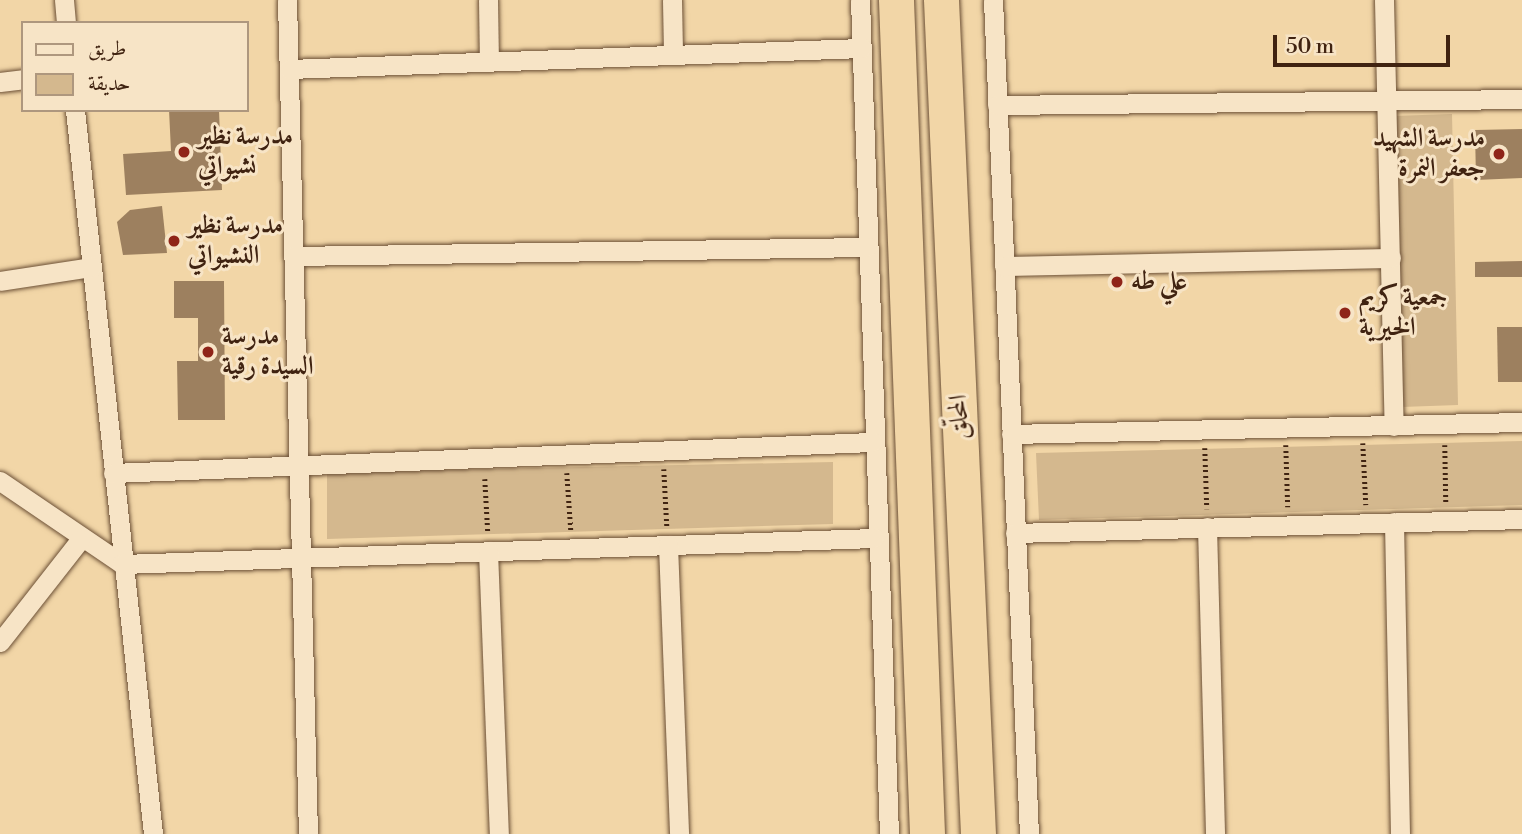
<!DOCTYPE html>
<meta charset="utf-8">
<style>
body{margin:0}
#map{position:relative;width:1522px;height:834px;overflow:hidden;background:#f2d6a7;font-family:"Libre Bodoni",Amiri,serif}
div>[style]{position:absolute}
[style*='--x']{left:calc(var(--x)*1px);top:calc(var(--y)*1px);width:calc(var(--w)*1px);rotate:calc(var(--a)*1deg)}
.green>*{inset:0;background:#d4b88e}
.building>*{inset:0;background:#9d805f}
.path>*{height:4.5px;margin-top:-2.25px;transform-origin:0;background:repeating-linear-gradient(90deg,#402311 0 2px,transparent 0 5.5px)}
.roads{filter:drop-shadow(0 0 2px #6c5036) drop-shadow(0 0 2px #6c5036)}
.street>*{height:19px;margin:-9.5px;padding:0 9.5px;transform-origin:9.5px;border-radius:9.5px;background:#f7e4c6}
.highway>*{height:35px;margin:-17.5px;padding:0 17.5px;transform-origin:17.5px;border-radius:17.5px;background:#f2d6a7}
.dots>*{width:19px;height:19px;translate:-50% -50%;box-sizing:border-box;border:4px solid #f7e4c6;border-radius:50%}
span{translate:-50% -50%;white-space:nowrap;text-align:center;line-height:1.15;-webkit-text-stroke:6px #f7e4c6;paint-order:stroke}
.poi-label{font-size:26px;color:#402311;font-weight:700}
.left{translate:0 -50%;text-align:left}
.right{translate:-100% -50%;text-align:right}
.street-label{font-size:26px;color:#402311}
.legend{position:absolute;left:21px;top:21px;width:228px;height:91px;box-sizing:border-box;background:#f7e4c6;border:2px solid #ae977e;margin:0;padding:9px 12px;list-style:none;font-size:21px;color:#402311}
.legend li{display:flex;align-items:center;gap:14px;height:35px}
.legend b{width:35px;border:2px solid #ae977e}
.scale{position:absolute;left:1273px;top:35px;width:177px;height:32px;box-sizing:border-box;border:4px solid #402311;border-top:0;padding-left:9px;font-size:21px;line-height:24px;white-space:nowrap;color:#402311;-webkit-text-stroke:5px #f7e4c6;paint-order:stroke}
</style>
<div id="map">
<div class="green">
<div style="clip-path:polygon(1452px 114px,1458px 405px,1402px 407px,1393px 116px)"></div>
<div style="clip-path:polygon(1522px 441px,1522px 505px,1039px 520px,1036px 453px)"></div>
<div style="clip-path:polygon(833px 462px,833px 524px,327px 539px,327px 472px)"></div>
</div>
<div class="building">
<div style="clip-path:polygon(169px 110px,219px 110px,222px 190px,126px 195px,123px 154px,171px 151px)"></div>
<div style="clip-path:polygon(1522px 129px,1522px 178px,1476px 180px,1475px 130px)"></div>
<div style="clip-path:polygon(162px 206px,167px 253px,123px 255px,117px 222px,130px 210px)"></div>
<div style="clip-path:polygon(1522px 261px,1522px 277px,1475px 277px,1475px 262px)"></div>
<div style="clip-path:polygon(174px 281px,224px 281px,225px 420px,178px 420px,177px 361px,198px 361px,198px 318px,174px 318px)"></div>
<div style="clip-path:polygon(1497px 327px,1522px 327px,1522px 382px,1498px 382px)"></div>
</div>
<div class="path">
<div style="--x:1363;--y:443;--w:62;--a:87.2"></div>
<div style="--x:1286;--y:445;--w:62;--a:88.2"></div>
<div style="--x:1445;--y:445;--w:58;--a:89"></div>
<div style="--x:1205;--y:448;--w:61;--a:88.1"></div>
<div style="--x:664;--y:469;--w:58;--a:87"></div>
<div style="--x:567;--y:473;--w:57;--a:86"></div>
<div style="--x:485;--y:479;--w:54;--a:86.8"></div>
</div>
<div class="roads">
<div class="street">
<div style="--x:64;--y:0;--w:23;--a:85"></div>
<div style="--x:287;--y:0;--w:834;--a:88.56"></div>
<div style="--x:488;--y:0;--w:61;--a:89.1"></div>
<div style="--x:672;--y:0;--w:54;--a:88.9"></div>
<div style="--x:860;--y:0;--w:835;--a:88.01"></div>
<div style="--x:993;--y:0;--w:835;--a:87.53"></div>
<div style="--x:1384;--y:0;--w:426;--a:88.7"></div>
<div style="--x:289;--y:69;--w:573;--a:-2.1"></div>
<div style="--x:0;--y:82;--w:23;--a:-7"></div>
<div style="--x:997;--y:105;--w:525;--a:-0.65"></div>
<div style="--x:75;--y:110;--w:728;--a:83.85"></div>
<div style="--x:293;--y:256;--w:574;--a:-0.9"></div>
<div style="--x:1004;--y:266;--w:387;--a:-1.2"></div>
<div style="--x:0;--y:281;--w:92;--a:-8.7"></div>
<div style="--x:1011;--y:434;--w:511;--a:-1.35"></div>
<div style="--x:113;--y:473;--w:760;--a:-2.34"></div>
<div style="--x:0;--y:481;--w:148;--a:34.2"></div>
<div style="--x:122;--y:564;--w:752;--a:-1.98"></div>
<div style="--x:1394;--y:522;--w:312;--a:88.9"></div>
<div style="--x:1207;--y:527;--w:307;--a:88.5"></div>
<div style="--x:1015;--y:533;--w:507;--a:-1.58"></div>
<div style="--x:668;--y:545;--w:289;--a:87.8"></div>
<div style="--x:488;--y:551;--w:283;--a:87.8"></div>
<div style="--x:0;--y:642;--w:130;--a:-51.9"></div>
</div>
<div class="highway">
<div style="--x:896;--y:0;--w:835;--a:87.87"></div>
<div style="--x:941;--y:0;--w:835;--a:87.46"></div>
</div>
</div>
<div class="dots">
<div style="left:184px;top:152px;background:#8f2418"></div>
<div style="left:1499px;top:154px;background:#8f2418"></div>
<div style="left:174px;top:241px;background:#8f2418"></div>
<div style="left:1117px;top:282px;background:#8f2418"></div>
<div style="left:1345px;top:313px;background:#8f2418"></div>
<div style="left:208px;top:352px;background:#8f2418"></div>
</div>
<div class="poi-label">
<span class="left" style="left:198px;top:152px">مدرسة نظير<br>نشيواتي</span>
<span class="right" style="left:1485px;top:154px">مدرسة الشهيد<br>جعفر النمرة</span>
<span class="left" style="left:188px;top:241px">مدرسة نظير<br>النشيواتي</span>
<span class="left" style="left:1131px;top:282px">علي طه</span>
<span class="left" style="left:1359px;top:313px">جمعية كريم<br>الخيرية</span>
<span class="left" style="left:222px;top:352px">مدرسة<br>السيدة رقية</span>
</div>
<div class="street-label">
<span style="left:960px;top:417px;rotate:-93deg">المحلّق</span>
</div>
<ul class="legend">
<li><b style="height:9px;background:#f7e4c6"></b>طريق</li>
<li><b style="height:19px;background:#d4b88e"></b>حديقة</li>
</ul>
<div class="scale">50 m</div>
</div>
